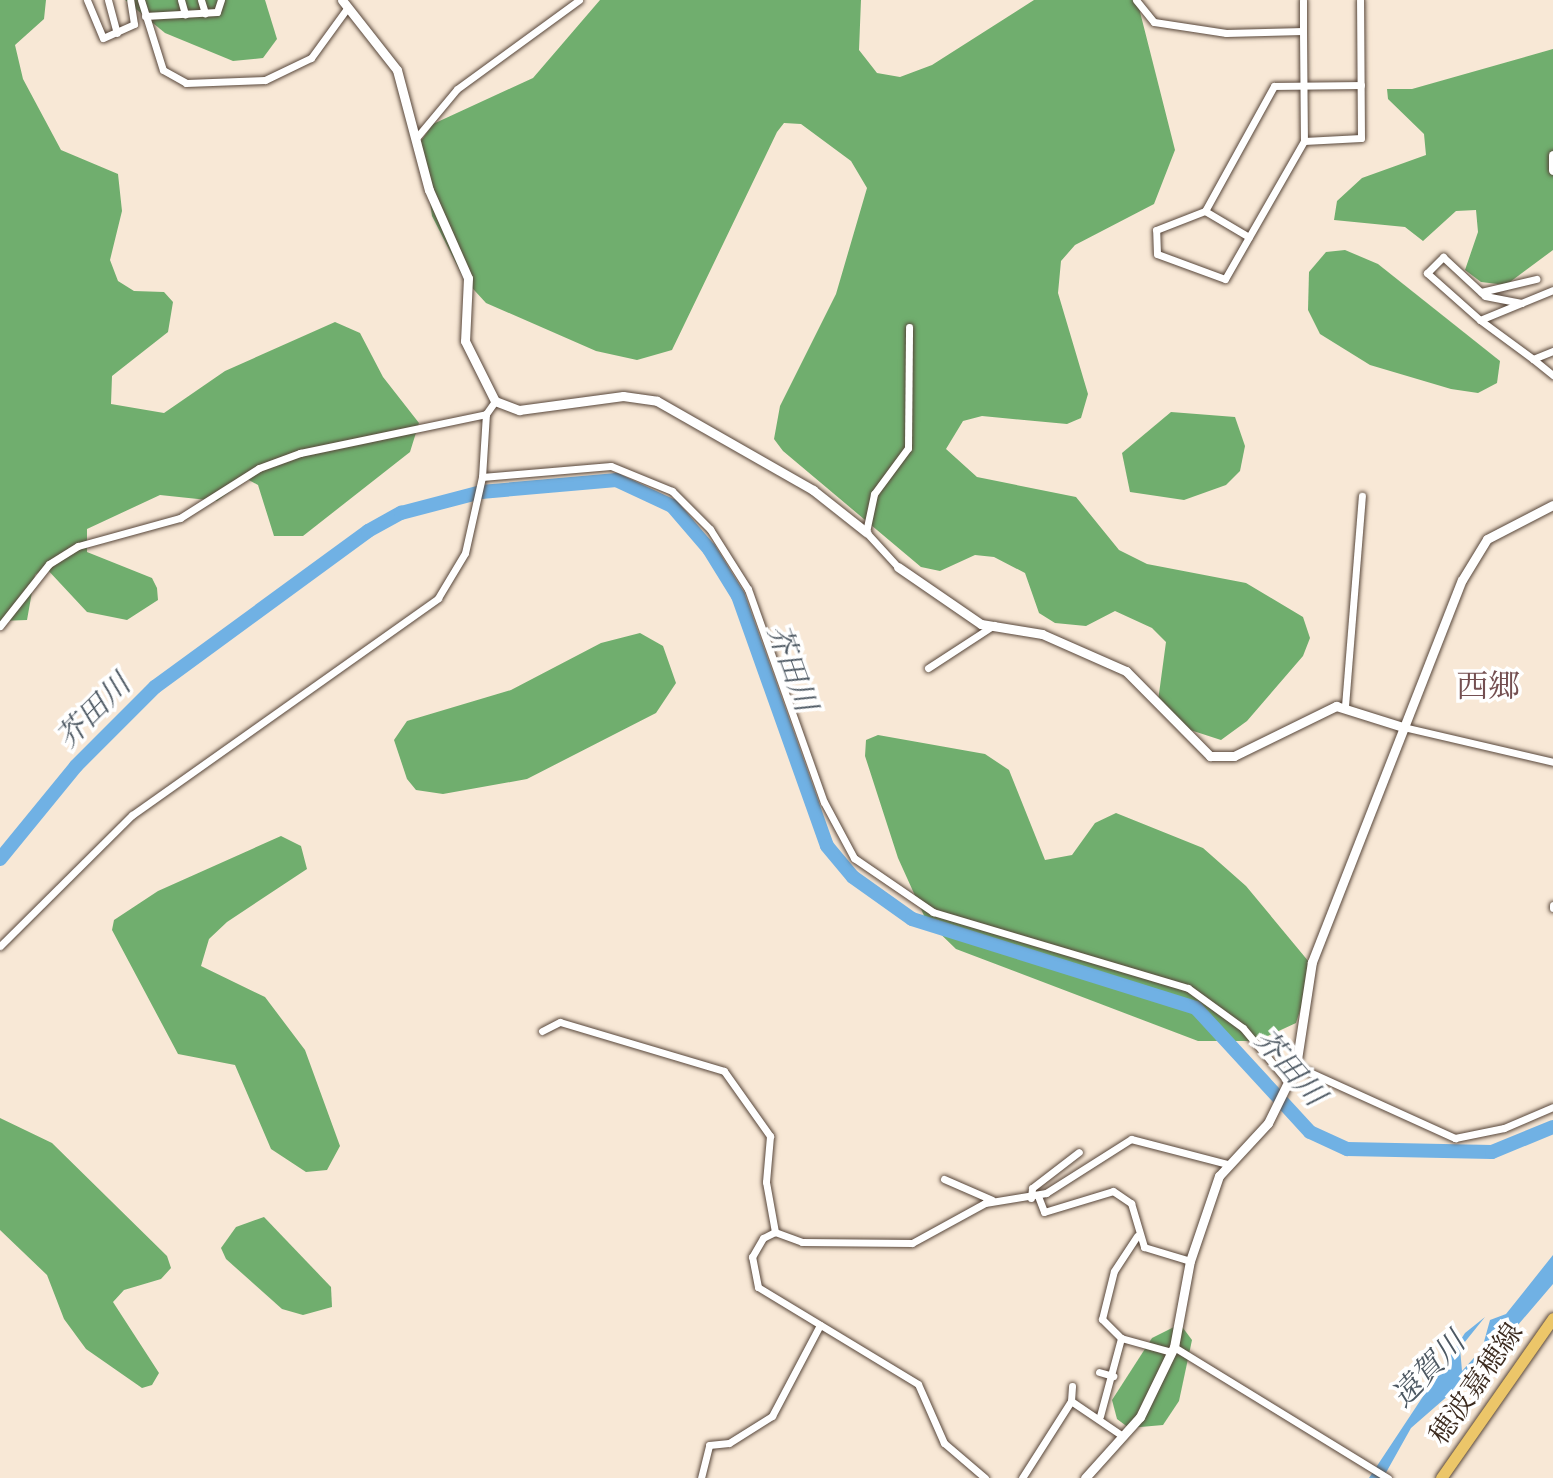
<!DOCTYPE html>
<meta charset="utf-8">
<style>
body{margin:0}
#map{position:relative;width:1553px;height:1478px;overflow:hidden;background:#f8e8d6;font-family:"IM FELL Double Pica","Noto Serif JP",serif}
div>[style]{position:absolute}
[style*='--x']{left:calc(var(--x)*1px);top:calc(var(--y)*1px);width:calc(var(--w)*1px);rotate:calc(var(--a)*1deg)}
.forest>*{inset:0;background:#70ae6e}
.water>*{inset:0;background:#70b1e4}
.river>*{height:14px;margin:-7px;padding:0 7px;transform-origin:7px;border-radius:7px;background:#70b1e4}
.roads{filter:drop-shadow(0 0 2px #57463a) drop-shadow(0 0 2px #57463a)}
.minor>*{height:7px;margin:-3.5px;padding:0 3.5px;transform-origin:3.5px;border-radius:3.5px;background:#fff}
.tertiary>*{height:9px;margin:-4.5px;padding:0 4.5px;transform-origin:4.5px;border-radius:4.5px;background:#fff}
.primary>*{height:11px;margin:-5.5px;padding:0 5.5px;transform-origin:5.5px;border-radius:5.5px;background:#ecc669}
span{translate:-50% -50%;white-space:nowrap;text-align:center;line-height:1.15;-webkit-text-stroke:7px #fff;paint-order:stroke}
.street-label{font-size:28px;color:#3b2a1e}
.water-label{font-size:30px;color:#4e5963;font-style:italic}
.quarter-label{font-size:32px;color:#744f51}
</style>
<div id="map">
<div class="forest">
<div style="clip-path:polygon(0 0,46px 0,44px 19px,15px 45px,23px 79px,61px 150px,118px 174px,122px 211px,110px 260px,118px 281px,134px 291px,164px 292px,173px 302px,168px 332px,112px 376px,111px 404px,164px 413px,225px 371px,335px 322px,360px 333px,383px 377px,419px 423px,410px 452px,303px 536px,274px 536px,258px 485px,247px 479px,217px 501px,160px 495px,87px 529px,87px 552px,152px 578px,157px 588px,158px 600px,127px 620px,87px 612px,45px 567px,35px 575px,27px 620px,0 621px)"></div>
<div style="clip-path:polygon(125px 0,265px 0,277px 39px,263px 58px,233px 61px,165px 33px)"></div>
<div style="clip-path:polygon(600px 0,861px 0,859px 50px,877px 73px,900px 77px,932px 65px,1034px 0,1137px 0,1175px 150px,1154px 204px,1075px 245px,1061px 261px,1058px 293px,1088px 394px,1081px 418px,1067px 424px,982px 416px,963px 421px,946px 449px,977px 477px,1076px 497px,1119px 550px,1147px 564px,1246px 583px,1303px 617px,1310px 638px,1303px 656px,1247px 721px,1221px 740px,1184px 728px,1158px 701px,1166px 642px,1152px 628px,1115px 611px,1086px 626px,1055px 623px,1039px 613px,1025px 573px,994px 557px,975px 555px,940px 571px,921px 567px,783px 451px,774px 439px,780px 406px,836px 294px,867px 188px,851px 161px,801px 124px,784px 123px,777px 132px,672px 350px,637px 360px,596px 351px,486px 303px,464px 279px,432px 216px,421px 141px,433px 124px,533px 78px)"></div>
<div style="clip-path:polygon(1553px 49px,1553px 250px,1506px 285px,1481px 282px,1465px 270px,1478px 232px,1476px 210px,1456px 211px,1423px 241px,1405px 227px,1334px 220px,1337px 201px,1362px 178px,1426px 155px,1424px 134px,1388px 99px,1387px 89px,1412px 89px)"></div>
<div style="clip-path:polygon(1345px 250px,1378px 264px,1500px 361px,1497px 383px,1478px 393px,1451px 389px,1370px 365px,1320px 334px,1308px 310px,1309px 272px,1326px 252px)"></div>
<div style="clip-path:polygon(1171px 412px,1235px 417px,1245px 446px,1240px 471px,1226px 485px,1184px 500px,1130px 492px,1122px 453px)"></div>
<div style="clip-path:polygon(640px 633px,663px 646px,676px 683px,656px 713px,527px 779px,443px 794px,416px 790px,407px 779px,394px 740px,407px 721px,511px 690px,601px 643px)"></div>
<div style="clip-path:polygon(878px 735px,985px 754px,1009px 770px,1045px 860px,1072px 855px,1095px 823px,1116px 813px,1203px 848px,1246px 886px,1314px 968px,1296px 1023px,1257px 1041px,1198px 1041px,956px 949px,926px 920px,898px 858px,865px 756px,866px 740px)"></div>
<div style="clip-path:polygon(281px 836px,301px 846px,307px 869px,227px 922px,209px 939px,201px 966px,265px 997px,305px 1050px,340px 1146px,327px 1170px,306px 1172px,271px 1149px,235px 1065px,178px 1054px,112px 930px,114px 920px,158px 891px)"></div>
<div style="clip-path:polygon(0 1118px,52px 1143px,167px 1256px,171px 1268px,161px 1279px,124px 1290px,113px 1302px,159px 1373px,152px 1385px,142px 1388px,86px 1349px,64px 1319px,47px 1275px,0 1230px)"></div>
<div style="clip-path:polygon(264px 1217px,331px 1287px,332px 1307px,303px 1315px,282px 1309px,226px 1259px,221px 1248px,236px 1227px)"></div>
<div style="clip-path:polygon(1180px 1324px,1192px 1340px,1179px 1401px,1163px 1425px,1129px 1428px,1117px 1419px,1112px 1400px,1152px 1338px)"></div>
</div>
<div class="water">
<div style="clip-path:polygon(1553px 1255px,1553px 1284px,1506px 1339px,1485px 1351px,1474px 1373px,1411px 1428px,1383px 1478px,1369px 1478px,1465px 1333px,1485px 1317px,1460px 1348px,1462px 1371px,1482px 1349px,1490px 1320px,1506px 1314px)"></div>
</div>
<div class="river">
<div style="--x:0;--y:859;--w:120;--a:-50.7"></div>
<div style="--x:76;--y:766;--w:112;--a:-45"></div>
<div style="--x:155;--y:687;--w:264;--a:-36.2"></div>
<div style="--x:368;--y:531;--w:38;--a:-29"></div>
<div style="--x:401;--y:513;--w:83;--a:-14.7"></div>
<div style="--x:481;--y:492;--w:136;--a:-5.1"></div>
<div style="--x:616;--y:480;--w:62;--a:24.9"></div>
<div style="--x:672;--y:506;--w:57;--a:49.3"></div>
<div style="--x:709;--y:549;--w:55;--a:58.3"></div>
<div style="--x:738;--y:596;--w:265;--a:70.4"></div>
<div style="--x:827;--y:846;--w:40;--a:50"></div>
<div style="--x:853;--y:877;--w:72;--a:35.4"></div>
<div style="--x:912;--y:919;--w:298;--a:17.4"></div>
<div style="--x:1196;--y:1008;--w:168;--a:47.4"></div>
<div style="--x:1310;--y:1132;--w:41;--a:24.7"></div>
<div style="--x:1347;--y:1149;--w:145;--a:1.2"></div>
<div style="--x:1492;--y:1152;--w:66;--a:-22.3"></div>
</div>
<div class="roads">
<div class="minor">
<div style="--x:87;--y:0;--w:41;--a:67.2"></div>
<div style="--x:103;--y:38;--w:34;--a:-24"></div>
<div style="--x:134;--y:24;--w:24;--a:-99"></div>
<div style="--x:108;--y:0;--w:34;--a:75"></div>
<div style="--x:141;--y:0;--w:73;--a:72.6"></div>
<div style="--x:163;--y:70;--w:26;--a:29"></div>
<div style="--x:186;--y:83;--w:79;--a:-2.2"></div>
<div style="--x:265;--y:80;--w:51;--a:-25.6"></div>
<div style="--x:311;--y:58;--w:63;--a:-54"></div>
<div style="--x:181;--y:0;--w:15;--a:74"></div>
<div style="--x:201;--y:0;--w:14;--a:73"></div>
<div style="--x:1136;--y:0;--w:28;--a:51"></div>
<div style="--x:1154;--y:22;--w:73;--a:8.7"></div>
<div style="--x:1226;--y:33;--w:77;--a:-1.5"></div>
<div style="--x:1303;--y:31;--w:31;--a:-90"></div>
<div style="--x:145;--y:16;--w:72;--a:-3.2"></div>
<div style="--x:217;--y:12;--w:13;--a:-72"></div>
<div style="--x:1303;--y:31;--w:110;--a:89.5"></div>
<div style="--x:1304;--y:141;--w:57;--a:-3"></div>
<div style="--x:1361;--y:138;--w:138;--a:-90.4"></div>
<div style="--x:417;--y:137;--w:62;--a:-50.2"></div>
<div style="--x:457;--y:89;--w:151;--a:-36.1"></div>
<div style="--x:1304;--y:141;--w:159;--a:119.8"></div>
<div style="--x:1225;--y:279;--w:72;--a:-159.8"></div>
<div style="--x:1157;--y:254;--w:24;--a:-92"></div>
<div style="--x:1156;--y:230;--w:53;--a:-21.2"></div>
<div style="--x:1205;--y:211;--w:143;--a:-61.1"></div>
<div style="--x:1274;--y:86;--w:87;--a:-0.7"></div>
<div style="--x:1205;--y:211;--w:51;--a:30.6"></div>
<div style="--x:1553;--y:290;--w:79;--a:157.7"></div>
<div style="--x:1480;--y:320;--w:66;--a:36.3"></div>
<div style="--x:1533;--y:359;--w:22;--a:-22"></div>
<div style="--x:1481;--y:292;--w:57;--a:-13.3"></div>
<div style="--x:1480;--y:320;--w:71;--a:-138.4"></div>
<div style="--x:1427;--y:273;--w:23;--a:-45"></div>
<div style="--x:1443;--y:257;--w:57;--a:42.9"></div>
<div style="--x:1485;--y:296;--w:37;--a:11"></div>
<div style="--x:1533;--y:359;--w:26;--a:39"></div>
<div style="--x:482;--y:477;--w:129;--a:-4.9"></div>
<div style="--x:611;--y:466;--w:66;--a:22.3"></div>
<div style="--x:672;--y:491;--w:54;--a:45"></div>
<div style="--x:710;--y:529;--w:71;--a:57.7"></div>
<div style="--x:748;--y:589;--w:226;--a:70.4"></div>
<div style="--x:824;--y:802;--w:64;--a:61.8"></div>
<div style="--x:854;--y:858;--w:96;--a:34.4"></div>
<div style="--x:933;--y:912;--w:266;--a:16.6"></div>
<div style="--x:1188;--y:988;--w:68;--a:36"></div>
<div style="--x:1243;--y:1028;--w:70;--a:50.2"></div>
<div style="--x:898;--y:567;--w:47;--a:-132.4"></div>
<div style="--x:866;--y:532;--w:39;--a:-78"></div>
<div style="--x:874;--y:494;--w:57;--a:-53.5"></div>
<div style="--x:908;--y:448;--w:121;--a:-89.5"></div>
<div style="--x:0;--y:626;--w:79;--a:-51.7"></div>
<div style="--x:49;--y:564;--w:34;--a:-32"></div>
<div style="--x:78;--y:546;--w:106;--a:-15.4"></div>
<div style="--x:180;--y:518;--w:93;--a:-32.3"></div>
<div style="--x:259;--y:468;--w:44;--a:-20.1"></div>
<div style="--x:300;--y:453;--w:190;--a:-11.8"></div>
<div style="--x:486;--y:414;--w:16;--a:-55"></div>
<div style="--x:928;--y:668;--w:79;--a:-33.1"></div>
<div style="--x:1345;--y:706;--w:211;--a:-85.4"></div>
<div style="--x:1403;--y:727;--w:154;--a:13.1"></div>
<div style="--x:1553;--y:905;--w:3;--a:90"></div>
<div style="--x:0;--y:946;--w:186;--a:-44.8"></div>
<div style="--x:132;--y:815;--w:375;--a:-35.3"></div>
<div style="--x:438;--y:598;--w:52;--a:-59"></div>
<div style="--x:465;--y:553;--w:78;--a:-77.4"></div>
<div style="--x:482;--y:477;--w:63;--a:-86.4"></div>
<div style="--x:542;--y:1031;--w:20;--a:-27"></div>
<div style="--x:560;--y:1022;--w:171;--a:16.6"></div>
<div style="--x:724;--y:1071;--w:80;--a:54.7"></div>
<div style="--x:770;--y:1136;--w:46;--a:95"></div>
<div style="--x:766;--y:1182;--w:51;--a:79.8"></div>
<div style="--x:1296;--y:1066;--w:175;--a:24.4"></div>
<div style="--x:1455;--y:1138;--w:50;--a:-11.5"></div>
<div style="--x:1504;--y:1128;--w:53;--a:-23.2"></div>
<div style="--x:944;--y:1179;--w:52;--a:23.6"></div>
<div style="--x:1038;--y:1196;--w:17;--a:69"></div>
<div style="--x:1044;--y:1212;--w:72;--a:-16.9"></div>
<div style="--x:1113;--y:1191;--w:22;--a:34"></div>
<div style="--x:1131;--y:1203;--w:46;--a:73.5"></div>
<div style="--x:1144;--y:1247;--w:48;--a:16.9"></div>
<div style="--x:1031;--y:1198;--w:10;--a:-84"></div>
<div style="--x:1032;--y:1188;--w:59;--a:-37.5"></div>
<div style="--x:1121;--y:1338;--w:52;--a:15.6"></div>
<div style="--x:1174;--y:1347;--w:251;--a:31.5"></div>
<div style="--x:1099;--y:1372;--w:15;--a:16"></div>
<div style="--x:1071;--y:1401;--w:15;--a:-86"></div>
<div style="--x:1100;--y:1416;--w:81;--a:-74.9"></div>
<div style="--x:1121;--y:1338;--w:27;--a:-135"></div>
<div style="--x:1102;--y:1319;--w:49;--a:-76"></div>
<div style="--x:1114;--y:1271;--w:42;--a:-56.7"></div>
<div style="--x:701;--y:1478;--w:34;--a:-76"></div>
<div style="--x:709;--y:1445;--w:20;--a:-6"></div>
<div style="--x:729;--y:1443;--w:51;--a:-32.1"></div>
<div style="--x:772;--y:1416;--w:103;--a:-62.2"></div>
<div style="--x:985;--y:1478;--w:54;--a:-139.5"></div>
<div style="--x:944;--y:1443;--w:64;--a:-113.8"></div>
<div style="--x:918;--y:1384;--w:187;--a:-148.8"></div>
<div style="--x:758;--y:1287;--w:31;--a:-101"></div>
<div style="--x:752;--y:1257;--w:22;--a:-60"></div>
<div style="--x:763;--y:1238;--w:13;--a:-27"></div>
<div style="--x:775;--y:1232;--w:29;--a:20"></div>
<div style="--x:802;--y:1242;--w:110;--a:0.5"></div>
<div style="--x:912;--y:1243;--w:83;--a:-28.7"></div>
<div style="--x:985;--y:1203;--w:62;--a:-9.3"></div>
<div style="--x:1046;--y:1193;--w:101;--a:-32.4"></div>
<div style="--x:1131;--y:1139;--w:100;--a:14.5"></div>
<div style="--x:1022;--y:1478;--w:91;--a:-57.5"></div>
<div style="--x:1071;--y:1401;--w:60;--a:34.2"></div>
</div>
<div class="tertiary">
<div style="--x:342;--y:0;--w:89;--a:51.8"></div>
<div style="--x:397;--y:70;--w:124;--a:75.1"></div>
<div style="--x:429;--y:190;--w:96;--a:66.1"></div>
<div style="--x:468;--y:278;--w:63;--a:92.7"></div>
<div style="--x:465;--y:341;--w:67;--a:63.4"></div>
<div style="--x:495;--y:401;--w:26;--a:21"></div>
<div style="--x:519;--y:410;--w:105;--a:-7.7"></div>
<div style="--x:623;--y:396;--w:34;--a:8"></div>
<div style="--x:657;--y:401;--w:180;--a:29.7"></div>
<div style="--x:813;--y:490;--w:68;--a:38.4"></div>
<div style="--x:1553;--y:155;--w:15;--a:90"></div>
<div style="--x:898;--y:567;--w:101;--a:34.5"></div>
<div style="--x:981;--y:624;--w:62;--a:9.3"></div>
<div style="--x:1042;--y:634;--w:92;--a:23.8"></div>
<div style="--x:1126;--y:671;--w:120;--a:45.3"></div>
<div style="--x:1210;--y:756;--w:24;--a:0"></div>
<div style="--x:1234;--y:756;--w:114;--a:-26.1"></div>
<div style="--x:1336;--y:706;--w:70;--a:17.4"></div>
<div style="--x:1085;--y:1478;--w:82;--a:-48"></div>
<div style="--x:1140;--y:1417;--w:78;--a:-64.1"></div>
<div style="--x:1174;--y:1347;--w:87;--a:-79.5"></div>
<div style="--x:1190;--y:1261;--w:90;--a:-71.2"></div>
<div style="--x:1219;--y:1176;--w:72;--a:-47.2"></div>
<div style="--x:1268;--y:1123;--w:64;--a:-63.8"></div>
<div style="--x:1296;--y:1066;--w:105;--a:-81.3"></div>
<div style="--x:1312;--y:962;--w:410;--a:-68.6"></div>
<div style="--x:1462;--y:580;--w:48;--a:-58.6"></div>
<div style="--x:1487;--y:539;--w:74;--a:-27.3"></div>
</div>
<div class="primary">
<div style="--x:1441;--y:1478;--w:195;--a:-55"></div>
</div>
</div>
<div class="street-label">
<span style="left:1477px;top:1384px;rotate:-55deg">穂波嘉穂線</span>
</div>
<div class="water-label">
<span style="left:791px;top:668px;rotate:70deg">芥田川</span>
<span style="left:94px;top:712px;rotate:-45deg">芥田川</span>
<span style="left:1289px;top:1068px;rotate:49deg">芥田川</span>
<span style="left:1429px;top:1370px;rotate:-46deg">遠賀川</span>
</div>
<div class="quarter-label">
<span style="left:1488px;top:687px">西郷</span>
</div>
</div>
